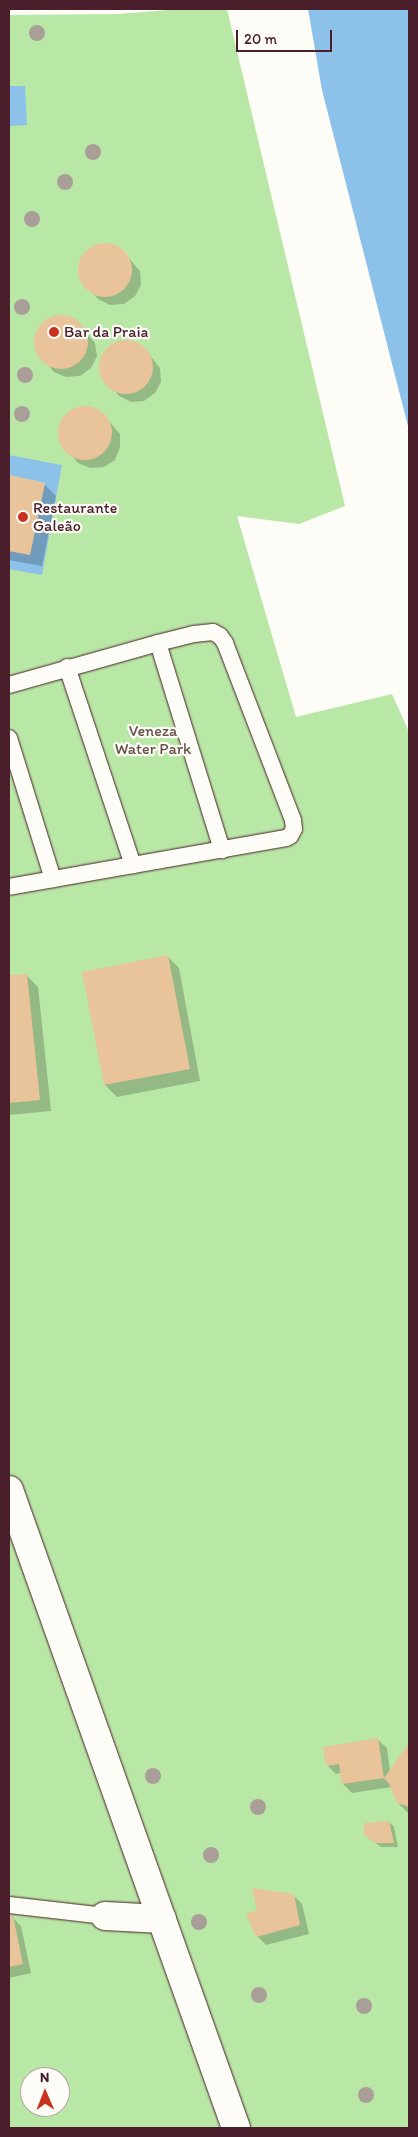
<!DOCTYPE html>
<meta charset="utf-8">
<style>
body{margin:0}
#map{position:relative;width:418px;height:2137px;overflow:hidden;background:#fdfcf7;font-family:Itim,sans-serif}
div>[style]{position:absolute}
[style*='--x']{left:calc(var(--x)*1px);top:calc(var(--y)*1px);width:calc(var(--w)*1px);rotate:calc(var(--a)*1deg)}
.green>*{inset:0;background:#b9e8a6}
.water>*{inset:0;background:#8cc2ea}
.shadow>*{inset:0;background:#0003}
.building>*{inset:0;background:#e9c399}
.round{border-radius:50%}
.roads{filter:drop-shadow(0 0 1px #4a1f2b) drop-shadow(0 0 1px #4a1f2b)}
.service>*{height:16px;margin:-8px;padding:0 8px;transform-origin:8px;border-radius:8px;background:#fdfcf7}
.minor>*{height:28px;margin:-14px;padding:0 14px;transform-origin:14px;border-radius:14px;background:#fdfcf7}
.secondary>*{height:28px;margin:-14px;padding:0 14px;transform-origin:14px;border-radius:14px;background:#fdfcf7}
.trees>*{width:16px;height:16px;margin:-8px;border-radius:50%;background:#aa9e98}
.dots>*{width:14px;height:14px;translate:-50% -50%;box-sizing:border-box;border:2px solid #fdfcf7;border-radius:50%}
span{translate:-50% -50%;white-space:nowrap;text-align:center;line-height:1.15;-webkit-text-stroke:4.5px #fdfcf7;paint-order:stroke}
.poi-label{font-size:16px;color:#4a1f2b}
.left{translate:0 -50%;text-align:left}
.park-label{font-size:16px;color:#66514a}
.frame{position:absolute;inset:0;border:10px solid #4a1f2b;pointer-events:none}
.north{position:absolute;left:20px;top:2067px;width:50px;height:50px;box-sizing:border-box;background:#fdfcf7;border:1px solid #b5a4a5;border-radius:50%;rotate:359deg;font-size:14px;font-weight:700;line-height:20px;text-align:center;color:#4a1f2b}
.north::after{content:'';display:block;margin:auto;width:18px;height:22px;background:#c8321e;clip-path:polygon(50% 0,100% 100%,50% 72%,0 100%)}
.scale{position:absolute;left:236px;top:30px;width:96px;height:22px;box-sizing:border-box;border:2px solid #4a1f2b;border-top:0;padding-left:6px;font-size:15px;line-height:18px;white-space:nowrap;color:#4a1f2b;-webkit-text-stroke:4px #fdfcf7;paint-order:stroke}
</style>
<div id="map">
<div class="green">
<div style="clip-path:polygon(evenodd,180px 9px,227px 9px,345px 506px,299px 524px,237px 516px,296px 717px,392px 694px,409px 732px,409px 2128px,9px 2128px,9px 15px,118px 14px,180px 9px,30px 2077px,60px 2077px,60px 2107px,30px 2107px,30px 2077px)"></div>
</div>
<div class="water">
<div style="clip-path:polygon(308px 9px,409px 9px,409px 430px,322px 90px)"></div>
<div style="clip-path:polygon(9px 86px,25px 86px,27px 125px,9px 126px)"></div>
<div style="clip-path:polygon(9px 455px,62px 465px,42px 575px,9px 569px,9px 551px,30px 555px,45px 483px,9px 475px)"></div>
</div>
<div class="shadow">
<div style="clip-path:polygon(110px 245px,122px 250px,140px 271px,141px 285px,135px 296px,124px 304px,110px 305px,98px 299px,81px 279px,80px 266px,86px 254px,96px 246px)"></div>
<div style="clip-path:polygon(66px 317px,78px 323px,95px 343px,97px 356px,91px 368px,80px 376px,66px 377px,54px 372px,37px 351px,36px 337px,41px 325px,53px 318px)"></div>
<div style="clip-path:polygon(131px 342px,143px 347px,160px 368px,161px 382px,155px 393px,144px 401px,131px 402px,119px 396px,102px 376px,100px 363px,106px 350px,117px 343px)"></div>
<div style="clip-path:polygon(90px 408px,102px 413px,120px 434px,120px 447px,115px 460px,104px 467px,90px 468px,78px 463px,61px 442px,60px 428px,66px 416px,77px 409px)"></div>
<div style="clip-path:polygon(9px 477px,44px 484px,56px 496px,42px 566px,9px 560px)"></div>
<div style="clip-path:polygon(168px 957px,179px 968px,200px 1081px,117px 1097px,105px 1085px,84px 973px)"></div>
<div style="clip-path:polygon(26px 975px,38px 987px,51px 1111px,9px 1115px,9px 977px)"></div>
<div style="clip-path:polygon(378px 1740px,387px 1748px,390px 1772px,409px 1745px,409px 1814px,398px 1803px,392px 1787px,352px 1793px,343px 1784px,341px 1773px,336px 1774px,327px 1765px)"></div>
<div style="clip-path:polygon(389px 1822px,394px 1827px,398px 1847px,381px 1847px,365px 1835px)"></div>
<div style="clip-path:polygon(293px 1895px,302px 1904px,309px 1934px,266px 1945px,257px 1936px)"></div>
<div style="clip-path:polygon(12px 1917px,21px 1926px,31px 1973px,9px 1978px,9px 1918px)"></div>
</div>
<div class="building">
<div class="round" style="left:78px;top:243px;width:54px;height:54px"></div>
<div class="round" style="left:34px;top:315px;width:54px;height:54px"></div>
<div class="round" style="left:99px;top:340px;width:54px;height:54px"></div>
<div class="round" style="left:58px;top:406px;width:54px;height:54px"></div>
<div style="clip-path:polygon(9px 475px,45px 483px,30px 555px,9px 551px)"></div>
<div style="clip-path:polygon(168px 955px,190px 1069px,104px 1085px,82px 972px)"></div>
<div style="clip-path:polygon(27px 974px,40px 1100px,9px 1103px,9px 975px)"></div>
<div style="clip-path:polygon(378px 1738px,384px 1778px,342px 1784px,339px 1764px,326px 1766px,323px 1747px)"></div>
<div style="clip-path:polygon(409px 1743px,409px 1807px,397px 1803px,389px 1784px,384px 1778px)"></div>
<div style="clip-path:polygon(389px 1821px,394px 1843px,375px 1843px,364px 1835px,364px 1823px)"></div>
<div style="clip-path:polygon(252px 1888px,294px 1894px,300px 1925px,256px 1937px,246px 1914px,257px 1910px)"></div>
<div style="clip-path:polygon(13px 1916px,23px 1964px,9px 1967px,9px 1917px)"></div>
</div>
<div class="roads">
<div class="service">
<div style="--x:158;--y:643;--w:217;--a:72.8"></div>
<div style="--x:67;--y:667;--w:209;--a:71.6"></div>
<div style="--x:9;--y:685;--w:155;--a:-15.7"></div>
<div style="--x:158;--y:643;--w:37;--a:-14"></div>
<div style="--x:194;--y:634;--w:19;--a:-6"></div>
<div style="--x:213;--y:632;--w:8;--a:30"></div>
<div style="--x:220;--y:636;--w:9;--a:54"></div>
<div style="--x:225;--y:643;--w:190;--a:69"></div>
<div style="--x:293;--y:820;--w:9;--a:84"></div>
<div style="--x:294;--y:829;--w:8;--a:120"></div>
<div style="--x:290;--y:836;--w:4;--a:153"></div>
<div style="--x:286;--y:838;--w:281;--a:170"></div>
<div style="--x:9;--y:738;--w:148;--a:72.7"></div>
<div style="--x:9;--y:1905;--w:97;--a:6.5"></div>
</div>
<div class="minor">
<div style="--x:105;--y:1916;--w:57;--a:3"></div>
</div>
<div class="secondary">
<div style="--x:9;--y:1490;--w:677;--a:70.41"></div>
</div>
</div>
<div class="trees">
<div style="left:37px;top:33px"></div>
<div style="left:93px;top:152px"></div>
<div style="left:65px;top:182px"></div>
<div style="left:32px;top:219px"></div>
<div style="left:22px;top:307px"></div>
<div style="left:25px;top:375px"></div>
<div style="left:22px;top:414px"></div>
<div style="left:153px;top:1776px"></div>
<div style="left:258px;top:1807px"></div>
<div style="left:211px;top:1855px"></div>
<div style="left:199px;top:1922px"></div>
<div style="left:259px;top:1995px"></div>
<div style="left:364px;top:2006px"></div>
<div style="left:366px;top:2095px"></div>
</div>
<div class="dots">
<div style="left:54px;top:332px;background:#c8321e"></div>
<div style="left:23px;top:517px;background:#c8321e"></div>
</div>
<div class="poi-label">
<span class="left" style="left:64px;top:332px">Bar da Praia</span>
<span class="left" style="left:33px;top:517px">Restaurante<br>Galeão</span>
</div>
<div class="park-label">
<span style="left:153px;top:740px">Veneza<br>Water Park</span>
</div>
<div class="frame"></div>
<div class="north">N</div>
<div class="scale">20 m</div>
</div>
